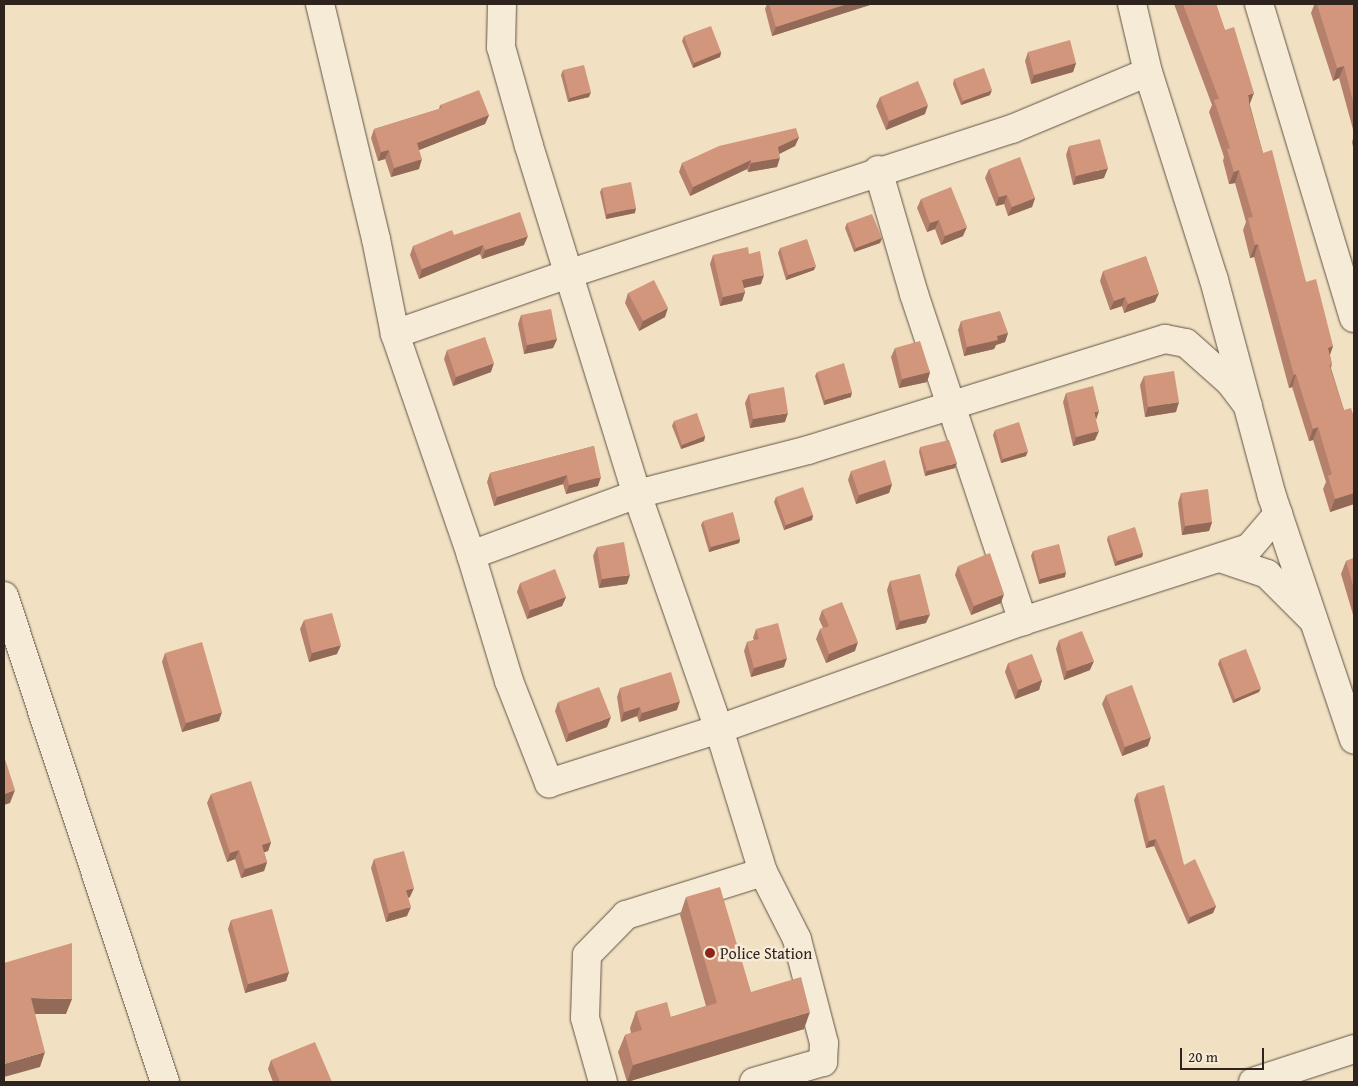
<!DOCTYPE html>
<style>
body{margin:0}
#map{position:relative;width:1358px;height:1086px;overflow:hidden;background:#f1e0c1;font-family:"Gentium Book Plus",serif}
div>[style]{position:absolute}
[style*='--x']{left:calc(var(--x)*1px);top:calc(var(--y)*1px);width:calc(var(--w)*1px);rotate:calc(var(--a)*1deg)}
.roads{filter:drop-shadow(0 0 1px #5f5346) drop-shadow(0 0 1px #5f5346)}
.minor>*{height:28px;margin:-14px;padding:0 14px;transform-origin:14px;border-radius:14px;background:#f6ebd7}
.wall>*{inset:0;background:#b5816c}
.shaded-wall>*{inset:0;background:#936958}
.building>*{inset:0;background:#d2967d}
.dots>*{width:14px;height:14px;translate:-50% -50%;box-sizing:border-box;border:2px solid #f6ebd7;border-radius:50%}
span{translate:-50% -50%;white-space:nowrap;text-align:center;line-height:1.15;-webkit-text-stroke:5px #f6ebd7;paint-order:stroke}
.poi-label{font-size:16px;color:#2e241d}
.left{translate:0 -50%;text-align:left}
.frame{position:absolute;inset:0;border:5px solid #2e241d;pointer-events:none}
.scale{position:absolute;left:1180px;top:1048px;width:84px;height:22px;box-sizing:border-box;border:2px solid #2e241d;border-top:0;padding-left:6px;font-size:15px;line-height:18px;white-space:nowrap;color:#2e241d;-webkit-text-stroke:4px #f6ebd7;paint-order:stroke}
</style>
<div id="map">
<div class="roads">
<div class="minor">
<div style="--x:320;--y:4;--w:242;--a:76.6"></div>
<div style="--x:376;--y:239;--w:97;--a:78.7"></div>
<div style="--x:395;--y:334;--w:234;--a:71"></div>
<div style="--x:471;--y:555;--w:132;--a:73.2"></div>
<div style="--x:509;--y:681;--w:110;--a:68.6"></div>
<div style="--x:549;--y:783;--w:178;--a:-17.6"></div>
<div style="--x:719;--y:729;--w:323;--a:-19.6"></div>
<div style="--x:1023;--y:621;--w:237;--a:-17.9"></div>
<div style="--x:1249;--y:548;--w:45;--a:-49.5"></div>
<div style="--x:502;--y:4;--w:43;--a:91.3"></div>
<div style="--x:501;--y:47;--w:103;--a:74.2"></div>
<div style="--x:529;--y:146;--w:364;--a:72.8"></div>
<div style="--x:637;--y:494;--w:249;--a:70.8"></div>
<div style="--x:719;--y:729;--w:150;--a:72.9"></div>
<div style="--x:763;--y:872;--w:144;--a:162.6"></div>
<div style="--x:626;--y:915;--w:56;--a:134.3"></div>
<div style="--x:587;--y:955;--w:63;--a:91.8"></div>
<div style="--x:585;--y:1018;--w:66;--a:74.3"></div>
<div style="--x:1132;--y:4;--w:70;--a:76.8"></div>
<div style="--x:1148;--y:72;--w:218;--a:72.4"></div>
<div style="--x:1214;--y:280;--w:224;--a:75"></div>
<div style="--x:1272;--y:496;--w:257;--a:71.4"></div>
<div style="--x:1259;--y:4;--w:328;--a:73.2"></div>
<div style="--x:878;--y:170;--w:129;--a:73.8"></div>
<div style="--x:914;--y:294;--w:345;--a:71.6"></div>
<div style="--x:395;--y:334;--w:183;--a:-19.1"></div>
<div style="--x:568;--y:274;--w:467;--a:-18.1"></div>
<div style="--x:1012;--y:129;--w:147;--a:-22.7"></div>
<div style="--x:471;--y:555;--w:177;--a:-20.2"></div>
<div style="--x:637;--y:494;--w:177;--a:-14.4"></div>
<div style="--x:808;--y:450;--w:374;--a:-17.3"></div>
<div style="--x:1165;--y:339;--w:21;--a:11"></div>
<div style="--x:1186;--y:343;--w:59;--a:41.6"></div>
<div style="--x:1230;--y:382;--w:30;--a:53"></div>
<div style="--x:1220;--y:558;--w:50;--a:18.8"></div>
<div style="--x:1267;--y:574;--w:64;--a:45"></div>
<div style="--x:4;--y:596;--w:512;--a:71.67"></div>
<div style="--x:754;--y:1082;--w:72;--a:-16.2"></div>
<div style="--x:823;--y:1062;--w:19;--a:-87"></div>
<div style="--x:824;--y:1043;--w:107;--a:-104.6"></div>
<div style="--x:797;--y:939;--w:75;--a:-116.9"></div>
<div style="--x:1253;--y:1082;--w:106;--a:-18.1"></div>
</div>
</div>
<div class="wall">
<div style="clip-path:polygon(767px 4px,873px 4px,772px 36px,765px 9px)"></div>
<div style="clip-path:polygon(1174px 4px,1216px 4px,1250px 105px,1263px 153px,1306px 282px,1333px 346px,1330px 355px,1332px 364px,1331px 368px,1344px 410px,1354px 417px,1354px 504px,1330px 512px,1323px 489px,1326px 482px,1313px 440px,1309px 441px,1292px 387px,1289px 388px,1254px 257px,1250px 258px,1243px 230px,1246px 222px,1235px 183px,1229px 184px,1223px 161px,1224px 157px,1209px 112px,1212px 105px)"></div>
<div style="clip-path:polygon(1313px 4px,1354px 4px,1354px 133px,1339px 78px,1333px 81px,1311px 13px,1314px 5px)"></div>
<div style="clip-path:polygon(684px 36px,721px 52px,720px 57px,693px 68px,682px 41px)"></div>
<div style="clip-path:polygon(1028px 52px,1076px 63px,1073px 72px,1031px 84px,1025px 61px)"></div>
<div style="clip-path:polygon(563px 70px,589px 97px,568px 102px,561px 75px)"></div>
<div style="clip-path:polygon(954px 79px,990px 95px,961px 105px,953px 84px)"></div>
<div style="clip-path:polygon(880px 97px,925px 114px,886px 130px,876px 106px)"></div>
<div style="clip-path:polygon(440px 105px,489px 115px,485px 124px,419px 150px,419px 169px,391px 177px,385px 159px,378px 161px,371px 138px,374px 129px,439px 109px)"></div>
<div style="clip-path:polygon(1354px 135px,1354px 152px,1352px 142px)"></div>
<div style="clip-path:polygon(799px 137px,795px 146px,779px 154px,777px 167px,748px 172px,747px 169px,690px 196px,679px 172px,682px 163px)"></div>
<div style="clip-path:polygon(1069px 146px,1104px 178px,1073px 185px,1066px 155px)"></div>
<div style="clip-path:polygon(989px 169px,1035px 198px,1032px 207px,1008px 216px,1004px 204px,996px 206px,985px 178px)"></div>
<div style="clip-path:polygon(602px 188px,635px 213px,606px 219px,600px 192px)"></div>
<div style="clip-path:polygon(921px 199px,963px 236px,941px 245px,935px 229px,927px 232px,917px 208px)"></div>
<div style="clip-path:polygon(847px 223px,882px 238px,880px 243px,854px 252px,845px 228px)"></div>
<div style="clip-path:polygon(454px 235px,524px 245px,482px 259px,480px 254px,419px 279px,410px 255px,413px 246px)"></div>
<div style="clip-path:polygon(780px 248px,814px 270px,786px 280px,778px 253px)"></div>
<div style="clip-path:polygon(749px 254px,761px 284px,744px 288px,745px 292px,742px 301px,720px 306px,710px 264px,713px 255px)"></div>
<div style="clip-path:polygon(1103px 271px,1155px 302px,1124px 313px,1122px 306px,1110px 310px,1100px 281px)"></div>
<div style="clip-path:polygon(628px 293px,665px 317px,639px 331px,625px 303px)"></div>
<div style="clip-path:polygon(521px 315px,557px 339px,553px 348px,524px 354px,518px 324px)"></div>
<div style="clip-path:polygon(961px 321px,1008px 333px,1005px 342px,996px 345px,994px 349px,964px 356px,958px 330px)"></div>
<div style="clip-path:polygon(895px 348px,930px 372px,927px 382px,899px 388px,891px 357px)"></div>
<div style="clip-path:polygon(447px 350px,491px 372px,453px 386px,444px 359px)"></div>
<div style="clip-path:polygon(817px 372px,851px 397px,824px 405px,815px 376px)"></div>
<div style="clip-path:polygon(1144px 376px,1176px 412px,1145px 417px,1140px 385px)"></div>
<div style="clip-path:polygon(1066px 393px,1096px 420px,1095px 440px,1073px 446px,1063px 402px)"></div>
<div style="clip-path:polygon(749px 394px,785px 422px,750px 428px,745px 403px)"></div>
<div style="clip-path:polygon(674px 421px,705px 436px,704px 441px,681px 449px,672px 426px)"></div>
<div style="clip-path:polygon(995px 430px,1026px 456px,1001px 463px,993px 435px)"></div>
<div style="clip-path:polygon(594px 446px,598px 486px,566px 494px,563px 484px,494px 506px,487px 482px,490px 473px)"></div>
<div style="clip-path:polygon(920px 447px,955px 468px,925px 476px,919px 452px)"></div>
<div style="clip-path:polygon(851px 471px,892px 484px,889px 493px,856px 504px,848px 480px)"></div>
<div style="clip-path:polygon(1181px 493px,1212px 522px,1209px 531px,1182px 535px,1178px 503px)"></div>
<div style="clip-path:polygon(776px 497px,813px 515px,812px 520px,784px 530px,774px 502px)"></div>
<div style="clip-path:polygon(703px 521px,740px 539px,739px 543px,709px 552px,701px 525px)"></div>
<div style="clip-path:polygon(1108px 536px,1143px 553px,1142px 557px,1115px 566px,1107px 540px)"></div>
<div style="clip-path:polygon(597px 547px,627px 584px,599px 588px,593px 556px)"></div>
<div style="clip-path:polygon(1033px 551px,1065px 577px,1039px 584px,1031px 556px)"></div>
<div style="clip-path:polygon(1354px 558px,1354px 618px,1341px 574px,1346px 561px)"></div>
<div style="clip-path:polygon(958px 566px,1001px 603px,971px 615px,955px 575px)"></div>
<div style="clip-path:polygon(890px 581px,926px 623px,896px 630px,887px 590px)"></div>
<div style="clip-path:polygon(520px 583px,566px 597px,562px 606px,527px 619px,517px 592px)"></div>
<div style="clip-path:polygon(822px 610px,855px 651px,826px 663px,816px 639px,820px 629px,823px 628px,819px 619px)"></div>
<div style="clip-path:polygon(304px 620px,337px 654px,309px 662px,300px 629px)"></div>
<div style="clip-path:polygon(756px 629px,784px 667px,751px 677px,744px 651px,747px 642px,754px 640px,753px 638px)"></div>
<div style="clip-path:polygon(1059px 640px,1090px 670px,1064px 680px,1056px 649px)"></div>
<div style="clip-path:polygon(165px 653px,219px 721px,182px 732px,162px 662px)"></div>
<div style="clip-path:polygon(1220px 659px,1259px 692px,1233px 703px,1218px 664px)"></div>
<div style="clip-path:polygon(1008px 663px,1042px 680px,1039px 690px,1015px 699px,1005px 672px)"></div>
<div style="clip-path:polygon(620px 688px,677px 710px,639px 722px,637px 716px,621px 722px,617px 697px)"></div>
<div style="clip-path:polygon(1106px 695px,1148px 746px,1122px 756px,1102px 704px)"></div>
<div style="clip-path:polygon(558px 702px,607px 727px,566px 742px,555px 711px)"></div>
<div style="clip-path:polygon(1137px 793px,1184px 865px,1216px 906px,1213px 913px,1188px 924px,1154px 846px,1146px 848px,1134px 800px)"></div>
<div style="clip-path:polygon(211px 794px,271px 842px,268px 851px,264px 852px,267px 862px,264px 871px,241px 878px,235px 859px,227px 862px,207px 803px)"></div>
<div style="clip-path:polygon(374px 859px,410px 897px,408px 898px,407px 916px,386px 922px,371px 868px)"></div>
<div style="clip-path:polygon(686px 897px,751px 992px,804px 1029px,627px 1082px,618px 1052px,625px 1035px,631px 1033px,630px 1028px,636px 1011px,671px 1017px,706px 1006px,680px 915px)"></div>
<div style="clip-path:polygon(231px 920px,289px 972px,286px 981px,245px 993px,228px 929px)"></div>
<div style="clip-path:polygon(271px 1060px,332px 1082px,273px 1082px,268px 1069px)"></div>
</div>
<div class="shaded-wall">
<div style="clip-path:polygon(847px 4px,873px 4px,772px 36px,776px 27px)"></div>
<div style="clip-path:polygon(721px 52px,720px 57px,693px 68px,694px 63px)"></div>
<div style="clip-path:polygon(1076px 63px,1073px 72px,1031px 84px,1034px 75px)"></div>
<div style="clip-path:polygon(1344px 66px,1339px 78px,1333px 81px,1337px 68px)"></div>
<div style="clip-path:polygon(992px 90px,990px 95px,961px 105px,963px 101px)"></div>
<div style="clip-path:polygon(591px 92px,589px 97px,568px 102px,570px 98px)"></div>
<div style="clip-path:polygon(1254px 93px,1249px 106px,1248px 95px)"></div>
<div style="clip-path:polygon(928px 105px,925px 114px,886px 130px,889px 121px)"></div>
<div style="clip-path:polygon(489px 115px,485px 124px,414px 152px,417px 143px)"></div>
<div style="clip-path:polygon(799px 137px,795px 146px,775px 156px,778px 147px)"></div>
<div style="clip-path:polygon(389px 150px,385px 159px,378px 161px,381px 152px)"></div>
<div style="clip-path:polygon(780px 158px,777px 167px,748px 172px,751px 163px)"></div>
<div style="clip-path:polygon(422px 159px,419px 169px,391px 177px,394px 168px)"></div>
<div style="clip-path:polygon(751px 160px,747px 169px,690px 196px,693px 187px)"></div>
<div style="clip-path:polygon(1108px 168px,1104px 178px,1073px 185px,1076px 176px)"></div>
<div style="clip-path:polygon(1239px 170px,1235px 183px,1229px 184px,1234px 172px)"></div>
<div style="clip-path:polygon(1007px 195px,1004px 204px,996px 206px,999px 197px)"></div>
<div style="clip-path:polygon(1035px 198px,1032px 207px,1008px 216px,1012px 207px)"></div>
<div style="clip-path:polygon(636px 208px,635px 213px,606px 219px,607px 214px)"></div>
<div style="clip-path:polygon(939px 220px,935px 229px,927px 232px,930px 223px)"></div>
<div style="clip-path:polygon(967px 227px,963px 236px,941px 245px,945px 236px)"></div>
<div style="clip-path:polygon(528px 236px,524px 245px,482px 259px,485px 250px)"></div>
<div style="clip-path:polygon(882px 238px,880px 243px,854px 252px,856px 248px)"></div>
<div style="clip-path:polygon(1258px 244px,1254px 257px,1250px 258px,1255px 245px)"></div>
<div style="clip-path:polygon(483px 245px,480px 254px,419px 279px,422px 269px)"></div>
<div style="clip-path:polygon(816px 266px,814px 270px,786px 280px,788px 275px)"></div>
<div style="clip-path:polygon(764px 275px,761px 284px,739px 289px,742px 280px)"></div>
<div style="clip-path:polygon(745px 292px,742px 301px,720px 306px,723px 297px)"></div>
<div style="clip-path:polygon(1159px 293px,1155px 302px,1124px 313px,1128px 304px)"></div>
<div style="clip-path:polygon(1125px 297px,1122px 306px,1110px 310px,1114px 301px)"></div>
<div style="clip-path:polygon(668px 308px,665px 317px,639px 331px,643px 321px)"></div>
<div style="clip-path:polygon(1008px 333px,1005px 342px,996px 345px,994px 349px,964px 356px,967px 347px,997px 336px)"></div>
<div style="clip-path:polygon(557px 339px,553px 348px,524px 354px,527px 345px)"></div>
<div style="clip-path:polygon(1333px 346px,1328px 359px,1328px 348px)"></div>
<div style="clip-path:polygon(494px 363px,491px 372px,453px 386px,456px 377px)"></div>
<div style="clip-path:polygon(930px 372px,927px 382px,899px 388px,902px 379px)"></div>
<div style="clip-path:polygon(1296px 374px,1292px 387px,1289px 388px,1294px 375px)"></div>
<div style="clip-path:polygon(852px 392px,851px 397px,824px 405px,825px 400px)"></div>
<div style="clip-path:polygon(1179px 402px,1176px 412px,1145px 417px,1148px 407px)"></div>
<div style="clip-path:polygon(1099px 411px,1096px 420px,1094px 412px)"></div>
<div style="clip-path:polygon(788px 413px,785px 422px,750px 428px,753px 419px)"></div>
<div style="clip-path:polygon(1318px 427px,1313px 440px,1309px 441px,1313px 429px)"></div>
<div style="clip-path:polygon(1099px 431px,1095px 440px,1073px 446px,1076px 437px)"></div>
<div style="clip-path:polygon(705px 436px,704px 441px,681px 449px,682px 445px)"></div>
<div style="clip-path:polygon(1028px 451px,1026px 456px,1001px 463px,1003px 459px)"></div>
<div style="clip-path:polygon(957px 463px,955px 468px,925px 476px,927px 471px)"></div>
<div style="clip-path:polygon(567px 475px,563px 484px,494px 506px,497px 497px)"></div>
<div style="clip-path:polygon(601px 477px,598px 486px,566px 494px,569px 485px)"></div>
<div style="clip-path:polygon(892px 484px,889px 493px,856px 504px,859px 495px)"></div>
<div style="clip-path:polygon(1354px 493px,1354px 504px,1330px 512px,1335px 499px)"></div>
<div style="clip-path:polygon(813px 515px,812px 520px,784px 530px,786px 525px)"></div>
<div style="clip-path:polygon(1212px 522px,1209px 531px,1182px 535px,1185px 526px)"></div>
<div style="clip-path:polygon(740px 539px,739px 543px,709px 552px,711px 547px)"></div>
<div style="clip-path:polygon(1143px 553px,1142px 557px,1115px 566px,1117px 561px)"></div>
<div style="clip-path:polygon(1066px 572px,1065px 577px,1039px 584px,1040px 579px)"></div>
<div style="clip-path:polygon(630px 575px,627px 584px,599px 588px,602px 579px)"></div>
<div style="clip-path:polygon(1004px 594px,1001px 603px,971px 615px,974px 606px)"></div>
<div style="clip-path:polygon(566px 597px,562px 606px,527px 619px,530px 610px)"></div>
<div style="clip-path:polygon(930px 614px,926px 623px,896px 630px,900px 621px)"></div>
<div style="clip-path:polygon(858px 642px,855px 651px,826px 663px,829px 654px)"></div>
<div style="clip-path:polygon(341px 645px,337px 654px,309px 662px,312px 653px)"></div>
<div style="clip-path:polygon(787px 658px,784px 667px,751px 677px,754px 668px)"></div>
<div style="clip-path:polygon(1094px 661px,1090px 670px,1064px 680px,1067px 671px)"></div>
<div style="clip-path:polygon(1042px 680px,1039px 690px,1015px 699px,1018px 690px)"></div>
<div style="clip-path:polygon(1261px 688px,1259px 692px,1233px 703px,1235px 699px)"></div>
<div style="clip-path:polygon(680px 701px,677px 710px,639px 722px,642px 713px)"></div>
<div style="clip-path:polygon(640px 707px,637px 716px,621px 722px,624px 712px)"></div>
<div style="clip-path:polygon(222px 712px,219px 721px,182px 732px,186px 723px)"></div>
<div style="clip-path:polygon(611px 717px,607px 727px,566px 742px,569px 733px)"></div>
<div style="clip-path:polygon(1151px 737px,1148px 746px,1122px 756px,1125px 747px)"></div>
<div style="clip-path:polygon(15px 790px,10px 803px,4px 805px,4px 794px)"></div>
<div style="clip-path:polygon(1156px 839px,1154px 846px,1146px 848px,1149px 841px)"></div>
<div style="clip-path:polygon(271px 842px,268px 851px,258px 854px,262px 845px)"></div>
<div style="clip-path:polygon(239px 850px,235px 859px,227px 862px,230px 853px)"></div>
<div style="clip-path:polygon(267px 862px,264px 871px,241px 878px,245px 869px)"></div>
<div style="clip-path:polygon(414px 888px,410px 897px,403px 899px,406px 890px)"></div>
<div style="clip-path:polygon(1216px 906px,1213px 913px,1188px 924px,1190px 917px)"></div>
<div style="clip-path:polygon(411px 907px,407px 916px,386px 922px,389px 913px)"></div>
<div style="clip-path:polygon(289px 972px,286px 981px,245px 993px,248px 984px)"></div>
<div style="clip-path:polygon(31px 998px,72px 999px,66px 1014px,25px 1014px)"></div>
<div style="clip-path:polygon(810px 1012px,804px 1029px,627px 1082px,633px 1065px)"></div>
<div style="clip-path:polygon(45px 1052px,40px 1067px,4px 1077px,4px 1064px)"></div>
</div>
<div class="building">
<div style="clip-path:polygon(769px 4px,847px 4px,776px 27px)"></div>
<div style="clip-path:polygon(1183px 4px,1216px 4px,1225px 30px,1234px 27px,1254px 93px,1248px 95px,1250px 109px,1263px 153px,1272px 150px,1306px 282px,1316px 279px,1333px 346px,1328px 348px,1332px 364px,1329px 365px,1344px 410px,1351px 408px,1354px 417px,1354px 493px,1335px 499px,1328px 476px,1332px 474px,1318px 427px,1313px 429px,1296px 374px,1294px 375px,1258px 244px,1255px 245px,1248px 218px,1253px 217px,1239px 170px,1234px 172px,1227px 149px,1230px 148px,1214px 100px,1219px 99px)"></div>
<div style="clip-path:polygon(1317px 4px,1354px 4px,1354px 105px,1344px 66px,1337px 68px)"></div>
<div style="clip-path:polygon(711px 26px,721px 52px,694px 63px,684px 36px)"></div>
<div style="clip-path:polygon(1070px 40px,1076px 63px,1034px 75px,1028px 52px)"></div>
<div style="clip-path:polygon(584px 65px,591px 92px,570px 98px,563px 70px)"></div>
<div style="clip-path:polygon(984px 68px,992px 90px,963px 101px,954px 79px)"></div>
<div style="clip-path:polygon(918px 81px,928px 105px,889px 121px,880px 97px)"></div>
<div style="clip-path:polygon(479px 90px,489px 115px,417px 143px,422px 159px,394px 168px,389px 150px,381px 152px,374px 129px,442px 108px,440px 105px)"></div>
<div style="clip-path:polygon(796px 128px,799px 137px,778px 147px,780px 158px,751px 163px,751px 160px,693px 187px,682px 163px,719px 146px)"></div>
<div style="clip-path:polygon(1100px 139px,1108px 168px,1076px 176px,1069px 146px)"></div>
<div style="clip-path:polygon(1020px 157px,1035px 198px,1012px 207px,1007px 195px,999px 197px,989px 169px)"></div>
<div style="clip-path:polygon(631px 182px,636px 208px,607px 214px,602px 188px)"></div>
<div style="clip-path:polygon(951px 187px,967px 227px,945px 236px,939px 220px,930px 223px,921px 199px)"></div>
<div style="clip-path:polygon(520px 212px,528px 236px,485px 250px,483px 245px,422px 269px,413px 246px,452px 230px,454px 235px)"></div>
<div style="clip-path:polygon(872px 214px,882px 238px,856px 248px,847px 223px)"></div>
<div style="clip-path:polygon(807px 239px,816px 266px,788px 275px,780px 248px)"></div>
<div style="clip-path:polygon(748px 247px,749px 254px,760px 251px,764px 275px,742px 280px,745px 292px,723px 297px,713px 255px)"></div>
<div style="clip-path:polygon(1146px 256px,1159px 293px,1128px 304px,1125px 297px,1114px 301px,1103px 271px)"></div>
<div style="clip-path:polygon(654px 280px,668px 308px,643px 321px,628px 293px)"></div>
<div style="clip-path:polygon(551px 309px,557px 339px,527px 345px,521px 315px)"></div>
<div style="clip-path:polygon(1000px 311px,1008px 333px,997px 336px,998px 340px,967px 347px,961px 321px)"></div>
<div style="clip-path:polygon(485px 337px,494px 363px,456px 377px,447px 350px)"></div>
<div style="clip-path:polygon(920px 341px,930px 372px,902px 379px,895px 348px)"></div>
<div style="clip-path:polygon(844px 363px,852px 392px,825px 400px,817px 372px)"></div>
<div style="clip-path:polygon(1174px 371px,1179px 402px,1148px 407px,1144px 376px)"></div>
<div style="clip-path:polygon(1093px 386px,1099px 411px,1094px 412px,1099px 431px,1076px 437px,1066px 393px)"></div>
<div style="clip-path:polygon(784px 387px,788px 413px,753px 419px,749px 394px)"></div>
<div style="clip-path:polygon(697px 413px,705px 436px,682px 445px,674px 421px)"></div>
<div style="clip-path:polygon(1019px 422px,1028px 451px,1003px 459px,995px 430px)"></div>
<div style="clip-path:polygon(949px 440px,957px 463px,927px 471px,920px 447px)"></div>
<div style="clip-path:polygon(594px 446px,601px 477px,569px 485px,567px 475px,497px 497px,490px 473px)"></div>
<div style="clip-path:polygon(885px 460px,892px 484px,859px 495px,851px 471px)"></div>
<div style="clip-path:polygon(803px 487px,813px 515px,786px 525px,776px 497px)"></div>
<div style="clip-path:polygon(1208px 489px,1212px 522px,1185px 526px,1181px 493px)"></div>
<div style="clip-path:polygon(733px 512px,740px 539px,711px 547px,703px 521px)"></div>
<div style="clip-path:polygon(1135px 527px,1143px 553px,1117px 561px,1108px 536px)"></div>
<div style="clip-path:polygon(624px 542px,630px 575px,602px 579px,597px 547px)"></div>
<div style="clip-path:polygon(1059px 544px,1066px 572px,1040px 579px,1033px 551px)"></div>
<div style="clip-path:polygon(990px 553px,1004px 594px,974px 606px,958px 566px)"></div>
<div style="clip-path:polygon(1354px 558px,1354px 589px,1346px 561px)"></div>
<div style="clip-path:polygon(555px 569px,566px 597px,530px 610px,520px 583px)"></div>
<div style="clip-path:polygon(920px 574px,930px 614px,900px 621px,890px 581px)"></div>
<div style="clip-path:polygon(842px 602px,858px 642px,829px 654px,820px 629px,829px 626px,822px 610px)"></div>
<div style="clip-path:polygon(332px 613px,341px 645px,312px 653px,304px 620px)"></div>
<div style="clip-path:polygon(778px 623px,787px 658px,754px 668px,747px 642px,759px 639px,756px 629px)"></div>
<div style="clip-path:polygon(1082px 631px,1094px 661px,1067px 671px,1059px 640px)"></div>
<div style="clip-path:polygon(202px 642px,222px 712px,186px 723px,165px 653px)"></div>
<div style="clip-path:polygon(1246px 649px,1261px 688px,1235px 699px,1220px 659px)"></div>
<div style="clip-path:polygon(1032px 654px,1042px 680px,1018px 690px,1008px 663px)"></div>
<div style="clip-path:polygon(671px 672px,680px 701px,642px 713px,640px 707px,624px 712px,620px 688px)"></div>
<div style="clip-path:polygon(1132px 685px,1151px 737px,1125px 747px,1106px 695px)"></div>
<div style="clip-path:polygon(599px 687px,611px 717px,569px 733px,558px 702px)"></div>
<div style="clip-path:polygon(4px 756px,15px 790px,4px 794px)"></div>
<div style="clip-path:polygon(251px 781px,271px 842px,262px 845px,267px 862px,245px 869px,239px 850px,230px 853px,211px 794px)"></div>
<div style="clip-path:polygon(1164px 785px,1184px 865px,1195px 859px,1216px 906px,1190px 917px,1156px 839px,1149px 841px,1137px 793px)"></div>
<div style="clip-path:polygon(404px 851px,414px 888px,406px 890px,411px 907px,389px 913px,374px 859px)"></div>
<div style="clip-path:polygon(720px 887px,751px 992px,801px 977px,810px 1012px,633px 1065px,625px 1035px,642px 1030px,636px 1011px,667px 1002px,671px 1017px,717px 1003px,686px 897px)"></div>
<div style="clip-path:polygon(272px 909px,289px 972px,248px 984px,231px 920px)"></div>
<div style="clip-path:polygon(72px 943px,72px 999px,31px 998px,45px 1052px,4px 1064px,4px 963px)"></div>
<div style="clip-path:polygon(315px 1042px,332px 1082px,280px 1082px,271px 1060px)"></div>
</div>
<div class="dots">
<div style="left:710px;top:953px;background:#8f2418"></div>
</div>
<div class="poi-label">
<span class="left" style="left:720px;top:953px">Police Station</span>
</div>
<div class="frame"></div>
<div class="scale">20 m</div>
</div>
